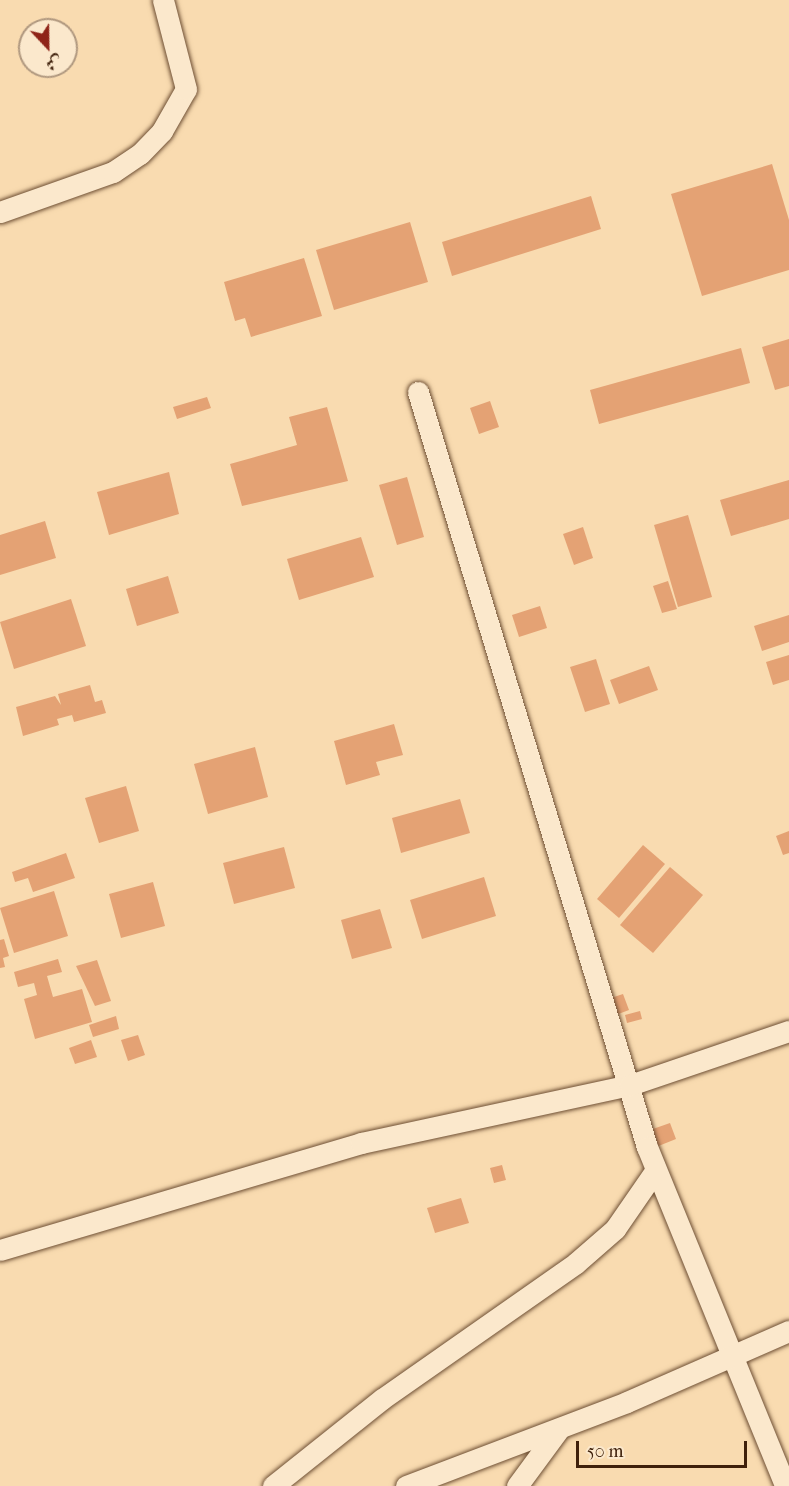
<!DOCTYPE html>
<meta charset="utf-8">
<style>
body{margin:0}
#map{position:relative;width:789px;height:1486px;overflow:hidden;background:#f9dbb0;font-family:"IM FELL French Canon",Amiri,serif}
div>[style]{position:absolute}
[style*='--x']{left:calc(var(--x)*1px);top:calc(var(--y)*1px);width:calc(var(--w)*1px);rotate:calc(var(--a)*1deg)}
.building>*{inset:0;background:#e4a274}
.roads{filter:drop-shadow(0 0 2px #6e4f34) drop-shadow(0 0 2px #6e4f34)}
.minor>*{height:21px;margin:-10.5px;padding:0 10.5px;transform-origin:10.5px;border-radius:10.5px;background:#fbe8cc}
span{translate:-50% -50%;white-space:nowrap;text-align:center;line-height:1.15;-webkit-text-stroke:4.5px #fbe8cc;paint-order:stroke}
.north{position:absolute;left:18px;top:18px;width:60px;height:60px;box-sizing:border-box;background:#fbe8cc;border:2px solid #b0987f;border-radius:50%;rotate:158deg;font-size:16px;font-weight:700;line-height:24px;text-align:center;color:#3f200b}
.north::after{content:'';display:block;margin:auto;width:21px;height:27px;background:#8f2418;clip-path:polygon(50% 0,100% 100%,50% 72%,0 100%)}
.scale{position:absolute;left:576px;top:1441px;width:171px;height:27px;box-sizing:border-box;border:3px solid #3f200b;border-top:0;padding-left:8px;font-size:18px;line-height:21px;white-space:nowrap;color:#3f200b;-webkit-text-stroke:4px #fbe8cc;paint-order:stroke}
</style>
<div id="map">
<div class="building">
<div style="clip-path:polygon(772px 164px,789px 220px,789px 270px,702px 296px,671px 194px)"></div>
<div style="clip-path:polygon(591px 196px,601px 229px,452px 276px,442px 242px)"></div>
<div style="clip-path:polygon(410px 222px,428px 282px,334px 310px,316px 250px)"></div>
<div style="clip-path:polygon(304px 258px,322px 316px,251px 337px,245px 318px,235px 321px,224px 282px)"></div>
<div style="clip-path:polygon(789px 339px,789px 386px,775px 390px,762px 347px)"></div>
<div style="clip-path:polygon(741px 348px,750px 383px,599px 424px,590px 390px)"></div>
<div style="clip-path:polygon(207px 397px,211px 408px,177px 419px,173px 407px)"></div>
<div style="clip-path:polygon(490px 401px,499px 427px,479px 434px,470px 408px)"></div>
<div style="clip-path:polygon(327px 407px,348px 481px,242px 506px,230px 464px,297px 445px,289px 417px)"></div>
<div style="clip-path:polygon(169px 472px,179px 514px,109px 535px,97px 492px)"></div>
<div style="clip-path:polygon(407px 477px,424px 537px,397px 545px,379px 485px)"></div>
<div style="clip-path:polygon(789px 480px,789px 519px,731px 536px,720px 500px)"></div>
<div style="clip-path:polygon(688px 515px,712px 597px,678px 607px,654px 525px)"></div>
<div style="clip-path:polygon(45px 521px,56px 558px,0 575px,0 535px)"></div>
<div style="clip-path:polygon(583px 527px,593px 558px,574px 565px,563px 534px)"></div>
<div style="clip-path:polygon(361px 537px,374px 577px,299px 600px,287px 559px)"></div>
<div style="clip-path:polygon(168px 576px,179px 613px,137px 626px,126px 589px)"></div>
<div style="clip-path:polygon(668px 581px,677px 609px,662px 613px,653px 586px)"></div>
<div style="clip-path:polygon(71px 599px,86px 646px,14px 669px,0 622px)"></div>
<div style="clip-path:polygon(540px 606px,547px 628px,519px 637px,512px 615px)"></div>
<div style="clip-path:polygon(789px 615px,789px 642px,762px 651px,754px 626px)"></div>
<div style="clip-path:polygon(789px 655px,789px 680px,773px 685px,766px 662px)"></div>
<div style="clip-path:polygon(596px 659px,610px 704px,585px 712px,570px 667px)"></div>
<div style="clip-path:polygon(649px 666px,658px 690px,619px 704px,610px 680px)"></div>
<div style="clip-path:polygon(90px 685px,95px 702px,102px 700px,106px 713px,74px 722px,72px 715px,57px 719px,59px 725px,23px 736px,16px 707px,55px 696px,61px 705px,58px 694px)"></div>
<div style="clip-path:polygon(394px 724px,403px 755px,376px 762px,380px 775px,346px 785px,334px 741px)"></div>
<div style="clip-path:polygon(255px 747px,268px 797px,208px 814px,194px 764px)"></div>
<div style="clip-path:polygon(126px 786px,139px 831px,99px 843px,85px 798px)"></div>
<div style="clip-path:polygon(460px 799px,470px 833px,401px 853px,392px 818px)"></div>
<div style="clip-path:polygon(789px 831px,789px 853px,783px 855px,776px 836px)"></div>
<div style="clip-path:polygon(643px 845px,665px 864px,619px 918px,597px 899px)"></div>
<div style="clip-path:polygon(284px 847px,295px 888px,234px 904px,223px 863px)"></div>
<div style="clip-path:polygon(66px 853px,75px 878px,33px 892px,28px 878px,15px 882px,12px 872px)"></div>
<div style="clip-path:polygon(670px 867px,703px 895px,653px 953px,620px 925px)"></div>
<div style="clip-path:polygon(484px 877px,496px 916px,422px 939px,410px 900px)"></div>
<div style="clip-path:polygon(153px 882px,165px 926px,121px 938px,109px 894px)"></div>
<div style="clip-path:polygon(54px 891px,68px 936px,14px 953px,0 908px)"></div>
<div style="clip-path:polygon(380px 909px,392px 948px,352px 959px,341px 920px)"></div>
<div style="clip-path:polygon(4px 939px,9px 956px,3px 958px,5px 967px,0 968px,0 940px)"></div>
<div style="clip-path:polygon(58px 959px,62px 972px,47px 976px,53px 997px,82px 989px,92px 1022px,35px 1039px,24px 999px,37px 995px,34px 983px,18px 987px,14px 972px)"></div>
<div style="clip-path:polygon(97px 960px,111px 1001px,95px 1006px,76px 966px)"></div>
<div style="clip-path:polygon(623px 994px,629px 1010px,613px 1016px,608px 999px)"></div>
<div style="clip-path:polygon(640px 1011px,642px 1019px,627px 1023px,625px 1015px)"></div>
<div style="clip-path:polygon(116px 1016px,119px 1029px,93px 1037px,89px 1025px)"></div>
<div style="clip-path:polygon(138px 1035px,145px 1055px,128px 1061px,121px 1040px)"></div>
<div style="clip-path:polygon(91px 1040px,97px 1057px,75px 1064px,69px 1048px)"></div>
<div style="clip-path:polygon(670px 1123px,676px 1139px,656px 1147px,650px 1130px)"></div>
<div style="clip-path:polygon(502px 1165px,506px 1180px,494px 1183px,490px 1168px)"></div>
<div style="clip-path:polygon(461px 1198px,469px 1223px,435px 1233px,427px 1208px)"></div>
</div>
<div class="roads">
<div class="minor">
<div style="--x:0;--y:212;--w:120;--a:-19.5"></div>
<div style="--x:113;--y:172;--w:32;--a:-34"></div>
<div style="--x:140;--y:154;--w:32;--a:-46"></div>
<div style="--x:162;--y:131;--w:48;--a:-60.3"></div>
<div style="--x:186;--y:89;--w:92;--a:-104.5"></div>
<div style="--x:418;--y:392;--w:789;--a:73.13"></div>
<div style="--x:647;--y:1147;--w:366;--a:67.8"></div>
<div style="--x:0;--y:1250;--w:377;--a:-16.5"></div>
<div style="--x:361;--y:1143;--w:275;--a:-12.2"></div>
<div style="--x:630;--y:1085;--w:168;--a:-18.8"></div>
<div style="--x:273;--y:1486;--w:139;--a:-38.6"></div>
<div style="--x:382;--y:1399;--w:237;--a:-35"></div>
<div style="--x:576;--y:1263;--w:52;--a:-41.1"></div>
<div style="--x:615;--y:1229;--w:70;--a:-55.4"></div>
<div style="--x:406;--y:1486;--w:236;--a:-20.8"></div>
<div style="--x:627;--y:1402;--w:177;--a:-23.7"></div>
<div style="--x:517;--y:1486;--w:71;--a:-53.6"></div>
</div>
</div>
<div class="north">ش</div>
<div class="scale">50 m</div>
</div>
